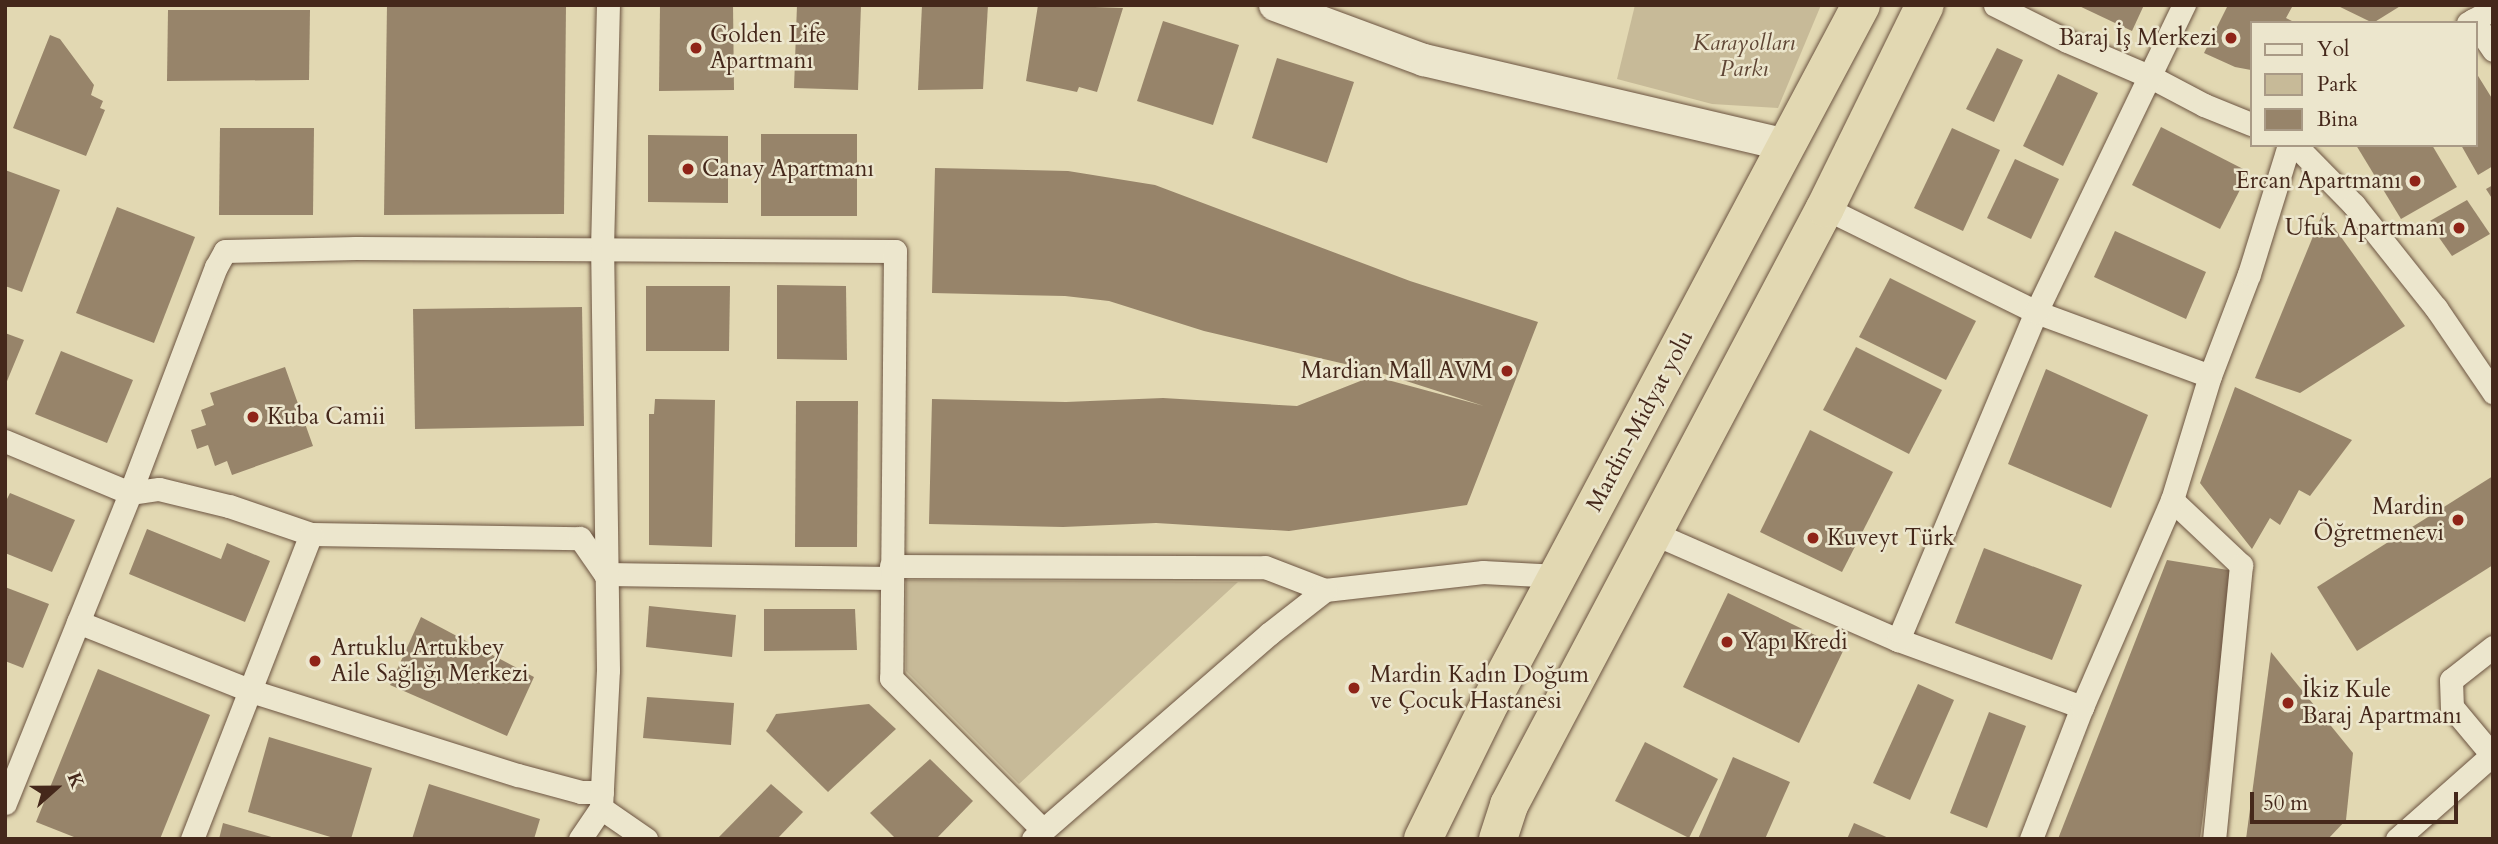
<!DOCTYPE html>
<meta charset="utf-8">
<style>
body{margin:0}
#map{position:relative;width:2498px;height:844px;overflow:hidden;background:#e2d8b2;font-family:Cardo,serif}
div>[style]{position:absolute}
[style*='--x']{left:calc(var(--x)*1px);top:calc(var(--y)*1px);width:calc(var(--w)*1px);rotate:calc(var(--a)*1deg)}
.green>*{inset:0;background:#c7ba98}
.building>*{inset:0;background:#97846a}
.roads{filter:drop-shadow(0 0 2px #6c5441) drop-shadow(0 0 2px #6c5441)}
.street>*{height:23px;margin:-11.5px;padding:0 11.5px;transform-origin:11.5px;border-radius:11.5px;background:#ece6cd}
.secondary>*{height:32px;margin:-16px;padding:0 16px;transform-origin:16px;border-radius:16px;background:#ece6cd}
.highway>*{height:38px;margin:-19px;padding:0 19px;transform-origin:19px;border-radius:19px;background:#e2d8b2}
.dots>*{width:19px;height:19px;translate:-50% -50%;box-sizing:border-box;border:4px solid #ece6cd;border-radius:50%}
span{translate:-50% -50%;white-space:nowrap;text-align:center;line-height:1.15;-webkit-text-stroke:5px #ece6cd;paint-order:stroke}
.poi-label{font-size:23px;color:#45281b}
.left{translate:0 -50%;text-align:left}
.right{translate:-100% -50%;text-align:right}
.park-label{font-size:23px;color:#5f4534;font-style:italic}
.street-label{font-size:23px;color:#45281b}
.frame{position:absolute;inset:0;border:7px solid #45281b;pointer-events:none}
.legend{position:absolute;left:2250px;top:21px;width:228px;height:126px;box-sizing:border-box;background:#ece6cd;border:2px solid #a99a86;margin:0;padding:9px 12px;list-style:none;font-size:21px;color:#45281b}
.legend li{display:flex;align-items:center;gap:14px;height:35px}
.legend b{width:35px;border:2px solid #a99a86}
.north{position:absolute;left:21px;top:753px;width:70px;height:70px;-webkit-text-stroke:5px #ece6cd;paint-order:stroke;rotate:69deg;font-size:19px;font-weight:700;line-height:28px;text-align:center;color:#45281b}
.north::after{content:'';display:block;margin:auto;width:24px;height:32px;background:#45281b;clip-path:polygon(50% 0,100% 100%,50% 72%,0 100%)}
.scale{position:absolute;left:2250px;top:792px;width:208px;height:32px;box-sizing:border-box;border:4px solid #45281b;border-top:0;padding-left:9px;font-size:21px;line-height:24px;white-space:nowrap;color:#45281b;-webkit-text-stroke:5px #ece6cd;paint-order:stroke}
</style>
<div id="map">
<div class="green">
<div style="clip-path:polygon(1635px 5px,1821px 5px,1778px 108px,1712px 104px,1617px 79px)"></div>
<div style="clip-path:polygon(906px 580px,1067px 581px,1238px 582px,1019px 784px,906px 671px)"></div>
</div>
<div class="building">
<div style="clip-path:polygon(387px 5px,566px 5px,564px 214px,384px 215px)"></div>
<div style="clip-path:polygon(660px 5px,733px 5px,734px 90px,659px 91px)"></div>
<div style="clip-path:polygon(797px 5px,861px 5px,858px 90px,794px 88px)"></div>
<div style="clip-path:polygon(922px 5px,988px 5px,983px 89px,918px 90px)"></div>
<div style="clip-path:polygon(1038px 5px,1123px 8px,1097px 92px,1079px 87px,1077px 92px,1026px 81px)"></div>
<div style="clip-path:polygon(2077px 5px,2144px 5px,2132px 31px)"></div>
<div style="clip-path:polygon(2228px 5px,2288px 5px,2292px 7px,2286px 18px,2296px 23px,2251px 23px,2251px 70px,2235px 67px,2204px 53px)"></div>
<div style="clip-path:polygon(2336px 5px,2402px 5px,2373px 23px)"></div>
<div style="clip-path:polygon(168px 10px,310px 10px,309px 80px,167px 81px)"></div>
<div style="clip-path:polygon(1163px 21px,1239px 45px,1213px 125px,1137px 101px)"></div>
<div style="clip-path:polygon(50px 35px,60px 39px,94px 85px,91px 95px,103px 101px,100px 108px,105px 110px,86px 156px,13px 128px)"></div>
<div style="clip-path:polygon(1997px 48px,2023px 60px,1994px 122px,1966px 109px)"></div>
<div style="clip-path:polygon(1277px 58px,1354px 82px,1327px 163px,1252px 138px)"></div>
<div style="clip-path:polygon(2475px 71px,2493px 100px,2493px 166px,2478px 175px,2461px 145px,2475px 145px)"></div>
<div style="clip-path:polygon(2058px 74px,2098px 93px,2063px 166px,2023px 146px)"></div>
<div style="clip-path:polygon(2161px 127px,2249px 172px,2220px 229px,2132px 185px)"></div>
<div style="clip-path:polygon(220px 128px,314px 128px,313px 215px,219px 215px)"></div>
<div style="clip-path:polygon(1952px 128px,2000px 150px,1963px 231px,1914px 208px)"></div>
<div style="clip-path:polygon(761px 134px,857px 134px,857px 216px,761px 216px)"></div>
<div style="clip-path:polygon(648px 135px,728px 136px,728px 203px,648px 202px)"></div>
<div style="clip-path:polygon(2356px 145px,2432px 145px,2457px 187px,2401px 219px)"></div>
<div style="clip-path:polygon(2015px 159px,2059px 179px,2031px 239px,1987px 218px)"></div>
<div style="clip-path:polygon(935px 168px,1068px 171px,1155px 185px,1410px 281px,1538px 322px,1467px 505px,1289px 531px,1156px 523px,1063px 527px,929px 524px,932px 399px,1066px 402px,1163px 398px,1297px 406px,1373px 376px,1484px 406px,1375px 371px,1204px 331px,1109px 301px,1065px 296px,932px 293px)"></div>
<div style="clip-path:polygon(5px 170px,60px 190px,22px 292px,5px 286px)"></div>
<div style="clip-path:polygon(2493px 185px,2493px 200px,2486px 189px)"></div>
<div style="clip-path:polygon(2467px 200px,2490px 234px,2452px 256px,2428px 222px)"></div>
<div style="clip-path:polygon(117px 207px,195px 237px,154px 343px,76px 313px)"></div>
<div style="clip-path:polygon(2323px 212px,2405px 326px,2300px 393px,2255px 378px)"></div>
<div style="clip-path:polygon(2115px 231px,2206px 272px,2186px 319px,2094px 277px)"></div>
<div style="clip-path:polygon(1890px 278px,1976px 321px,1946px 380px,1859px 337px)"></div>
<div style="clip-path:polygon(777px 285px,846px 286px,847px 360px,777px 359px)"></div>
<div style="clip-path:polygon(646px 286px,730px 286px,729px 351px,646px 351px)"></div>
<div style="clip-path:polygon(582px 307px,584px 426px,415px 429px,413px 309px)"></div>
<div style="clip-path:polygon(5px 333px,24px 340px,5px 386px)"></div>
<div style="clip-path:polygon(1856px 347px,1942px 390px,1909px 454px,1823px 410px)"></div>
<div style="clip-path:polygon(61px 351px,133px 380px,107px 443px,35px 414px)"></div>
<div style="clip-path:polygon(285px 367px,313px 446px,232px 475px,227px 461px,215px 466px,208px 445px,197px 449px,191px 430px,206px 425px,201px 410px,214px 405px,210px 393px)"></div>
<div style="clip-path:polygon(2046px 369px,2148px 415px,2111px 508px,2008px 464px)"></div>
<div style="clip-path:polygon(2235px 387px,2352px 440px,2310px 496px,2299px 490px,2280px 525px,2270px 518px,2252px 549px,2200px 483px)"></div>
<div style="clip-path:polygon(655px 399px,715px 400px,712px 547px,649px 545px,649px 414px,654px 414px)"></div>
<div style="clip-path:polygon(796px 401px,858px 401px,857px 547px,795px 547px)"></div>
<div style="clip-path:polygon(1810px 430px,1893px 472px,1842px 572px,1760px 532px)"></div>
<div style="clip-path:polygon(2493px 476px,2493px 565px,2357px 651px,2317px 587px)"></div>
<div style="clip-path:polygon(10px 493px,75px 520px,52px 572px,5px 553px,5px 503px)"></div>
<div style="clip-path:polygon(147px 529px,221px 559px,227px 543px,270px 561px,245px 622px,129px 574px)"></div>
<div style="clip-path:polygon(1984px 548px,2082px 585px,2052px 660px,1955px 623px)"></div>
<div style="clip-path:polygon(2167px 560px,2234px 571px,2200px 839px,2058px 839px)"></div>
<div style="clip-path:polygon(5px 587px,49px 604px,23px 668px,5px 661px)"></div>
<div style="clip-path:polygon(1728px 593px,1844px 649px,1799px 743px,1683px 687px)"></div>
<div style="clip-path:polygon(649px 606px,736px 615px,732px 657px,646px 647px)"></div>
<div style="clip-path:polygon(764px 609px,855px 609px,857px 650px,764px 651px)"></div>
<div style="clip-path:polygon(421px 617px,534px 677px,507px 736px,390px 685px)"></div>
<div style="clip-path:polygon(2271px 652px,2353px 753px,2346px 820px,2328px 839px,2246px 839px)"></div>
<div style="clip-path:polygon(98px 669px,210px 715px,160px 839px,79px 839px,36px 822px)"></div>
<div style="clip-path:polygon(1918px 684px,1954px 700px,1910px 800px,1873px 783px)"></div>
<div style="clip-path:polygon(647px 697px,734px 703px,731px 745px,643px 738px)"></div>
<div style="clip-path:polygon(869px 704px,896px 729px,828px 792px,766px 731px,776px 714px)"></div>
<div style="clip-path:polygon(1989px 712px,2026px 726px,1987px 828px,1950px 813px)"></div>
<div style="clip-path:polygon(269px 737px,372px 768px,351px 839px,337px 839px,248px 812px)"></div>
<div style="clip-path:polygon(1645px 742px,1718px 779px,1689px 838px,1615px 801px)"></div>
<div style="clip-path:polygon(1733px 757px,1790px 782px,1765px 839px,1698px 839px)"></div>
<div style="clip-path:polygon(930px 759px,973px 801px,936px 839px,896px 839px,870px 813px)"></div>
<div style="clip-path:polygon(429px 784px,540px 819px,534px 839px,412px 839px)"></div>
<div style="clip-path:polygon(771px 784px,803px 812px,777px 839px,717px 839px)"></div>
<div style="clip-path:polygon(223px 823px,275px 838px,275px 839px,219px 839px)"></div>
<div style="clip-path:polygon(1854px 823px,1891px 839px,1847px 839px)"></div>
</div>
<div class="roads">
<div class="street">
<div style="--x:1995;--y:5;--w:80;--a:26.6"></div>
<div style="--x:2067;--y:41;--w:91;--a:23.2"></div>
<div style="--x:2151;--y:77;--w:60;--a:27.8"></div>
<div style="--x:2204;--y:105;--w:51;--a:22"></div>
<div style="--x:2473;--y:20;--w:36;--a:56"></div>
<div style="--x:2468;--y:23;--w:29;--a:-29"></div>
<div style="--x:2295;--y:145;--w:84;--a:45.5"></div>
<div style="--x:2354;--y:205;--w:132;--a:51.5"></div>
<div style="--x:2436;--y:308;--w:102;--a:55.8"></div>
<div style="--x:1825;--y:208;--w:235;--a:26.2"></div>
<div style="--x:2036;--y:312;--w:185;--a:20.2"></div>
<div style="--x:5;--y:441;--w:135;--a:22.6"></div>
<div style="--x:130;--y:493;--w:29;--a:-8"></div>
<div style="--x:159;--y:489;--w:72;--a:13.7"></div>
<div style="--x:229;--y:506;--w:87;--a:18.9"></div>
<div style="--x:311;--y:534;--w:269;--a:0.9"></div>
<div style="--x:580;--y:538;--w:44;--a:55.2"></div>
<div style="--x:605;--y:574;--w:285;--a:0.8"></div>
<div style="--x:2172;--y:500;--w:95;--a:43.3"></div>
<div style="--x:2241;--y:565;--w:275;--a:95.6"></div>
<div style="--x:1653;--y:533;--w:267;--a:23.6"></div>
<div style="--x:1898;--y:640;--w:196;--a:20"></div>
<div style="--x:891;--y:566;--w:374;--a:0.2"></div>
<div style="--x:1265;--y:567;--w:64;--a:21"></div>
<div style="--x:1325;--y:590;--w:159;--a:-6.5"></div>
<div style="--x:1483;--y:572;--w:75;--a:3.1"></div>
<div style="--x:78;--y:622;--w:186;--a:21.7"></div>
<div style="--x:251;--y:691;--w:280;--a:17.5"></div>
<div style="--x:518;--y:775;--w:65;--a:15.1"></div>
<div style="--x:581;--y:792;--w:21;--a:0"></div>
<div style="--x:1898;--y:640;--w:356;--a:-67.2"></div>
<div style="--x:2036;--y:312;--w:341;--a:-64.3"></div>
<div style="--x:2493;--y:647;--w:53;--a:141.8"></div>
<div style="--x:2451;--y:680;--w:27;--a:88"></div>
<div style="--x:2452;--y:707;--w:64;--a:50.1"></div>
<div style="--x:5;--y:803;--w:334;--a:-68"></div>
<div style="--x:130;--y:493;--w:242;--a:-69.2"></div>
<div style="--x:216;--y:267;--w:18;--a:-61"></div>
<div style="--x:225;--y:251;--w:131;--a:-1.3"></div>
<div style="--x:356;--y:248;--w:539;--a:0.32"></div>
<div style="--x:895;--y:251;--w:427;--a:90.5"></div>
<div style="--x:891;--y:678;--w:214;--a:45"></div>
<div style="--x:601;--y:808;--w:55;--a:34.6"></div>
<div style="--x:192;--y:839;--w:327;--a:-68.7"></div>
<div style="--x:580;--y:839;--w:37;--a:-56"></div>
<div style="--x:601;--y:808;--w:138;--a:-87.1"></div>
<div style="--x:608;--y:670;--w:421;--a:-90.8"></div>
<div style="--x:602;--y:249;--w:244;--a:-88.6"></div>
<div style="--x:1033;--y:839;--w:314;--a:-41"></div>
<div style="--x:1270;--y:633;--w:70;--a:-38"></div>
<div style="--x:2031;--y:839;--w:142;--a:-68.9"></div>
<div style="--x:2082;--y:707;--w:226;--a:-66.5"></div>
<div style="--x:2172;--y:500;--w:130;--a:-73"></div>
<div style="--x:2210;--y:376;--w:109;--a:-69.1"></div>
<div style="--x:2249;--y:274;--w:135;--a:-72.8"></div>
<div style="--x:2397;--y:839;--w:127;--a:-41.5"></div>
</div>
<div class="secondary">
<div style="--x:1275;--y:5;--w:159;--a:20.3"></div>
<div style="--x:1424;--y:60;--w:373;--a:13.2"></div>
</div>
<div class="highway">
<div style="--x:1423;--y:839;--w:154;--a:-63.8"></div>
<div style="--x:1491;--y:701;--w:788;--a:-62"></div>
<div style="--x:1498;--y:839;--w:36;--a:-72"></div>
<div style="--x:1509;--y:805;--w:675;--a:-62.11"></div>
<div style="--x:1825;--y:208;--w:226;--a:-63.8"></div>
</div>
</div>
<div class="dots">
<div style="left:2231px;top:38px;background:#8f2418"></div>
<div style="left:696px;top:48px;background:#8f2418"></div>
<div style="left:688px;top:169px;background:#8f2418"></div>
<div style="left:2415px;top:181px;background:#8f2418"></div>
<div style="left:2459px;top:228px;background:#8f2418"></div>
<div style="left:1507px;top:371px;background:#8f2418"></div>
<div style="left:253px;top:417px;background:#8f2418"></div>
<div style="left:2458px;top:520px;background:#8f2418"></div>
<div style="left:1813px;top:538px;background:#8f2418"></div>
<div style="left:1727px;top:642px;background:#8f2418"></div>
<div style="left:315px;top:661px;background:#8f2418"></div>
<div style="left:1354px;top:688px;background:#8f2418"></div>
<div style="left:2288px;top:703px;background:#8f2418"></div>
</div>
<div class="poi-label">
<span class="left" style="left:710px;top:48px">Golden Life<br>Apartmanı</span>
<span class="right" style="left:2217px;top:38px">Baraj İş Merkezi</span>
<span class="left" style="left:702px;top:169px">Canay Apartmanı</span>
<span class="right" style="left:2401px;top:181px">Ercan Apartmanı</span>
<span class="right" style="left:2445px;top:228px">Ufuk Apartmanı</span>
<span class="right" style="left:1493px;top:371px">Mardian Mall AVM</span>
<span class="left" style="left:267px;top:417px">Kuba Camii</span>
<span class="right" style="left:2444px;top:520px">Mardin<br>Öğretmenevi</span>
<span class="left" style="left:1827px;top:538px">Kuveyt Türk</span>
<span class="left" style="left:1741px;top:642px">Yapı Kredi</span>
<span class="left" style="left:331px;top:661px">Artuklu Artukbey<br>Aile Sağlığı Merkezi</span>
<span class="left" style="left:1370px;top:688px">Mardin Kadın Doğum<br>ve Çocuk Hastanesi</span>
<span class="left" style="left:2302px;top:703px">İkiz Kule<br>Baraj Apartmanı</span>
</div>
<div class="park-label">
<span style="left:1744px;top:56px">Karayolları<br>Parkı</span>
</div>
<div class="street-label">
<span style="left:1640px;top:421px;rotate:-62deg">Mardin-Midyat yolu</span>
</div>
<div class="frame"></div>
<ul class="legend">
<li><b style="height:9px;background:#ece6cd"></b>Yol</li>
<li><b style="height:19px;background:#c7ba98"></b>Park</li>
<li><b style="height:19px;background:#97846a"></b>Bina</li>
</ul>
<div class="north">K</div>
<div class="scale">50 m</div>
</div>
